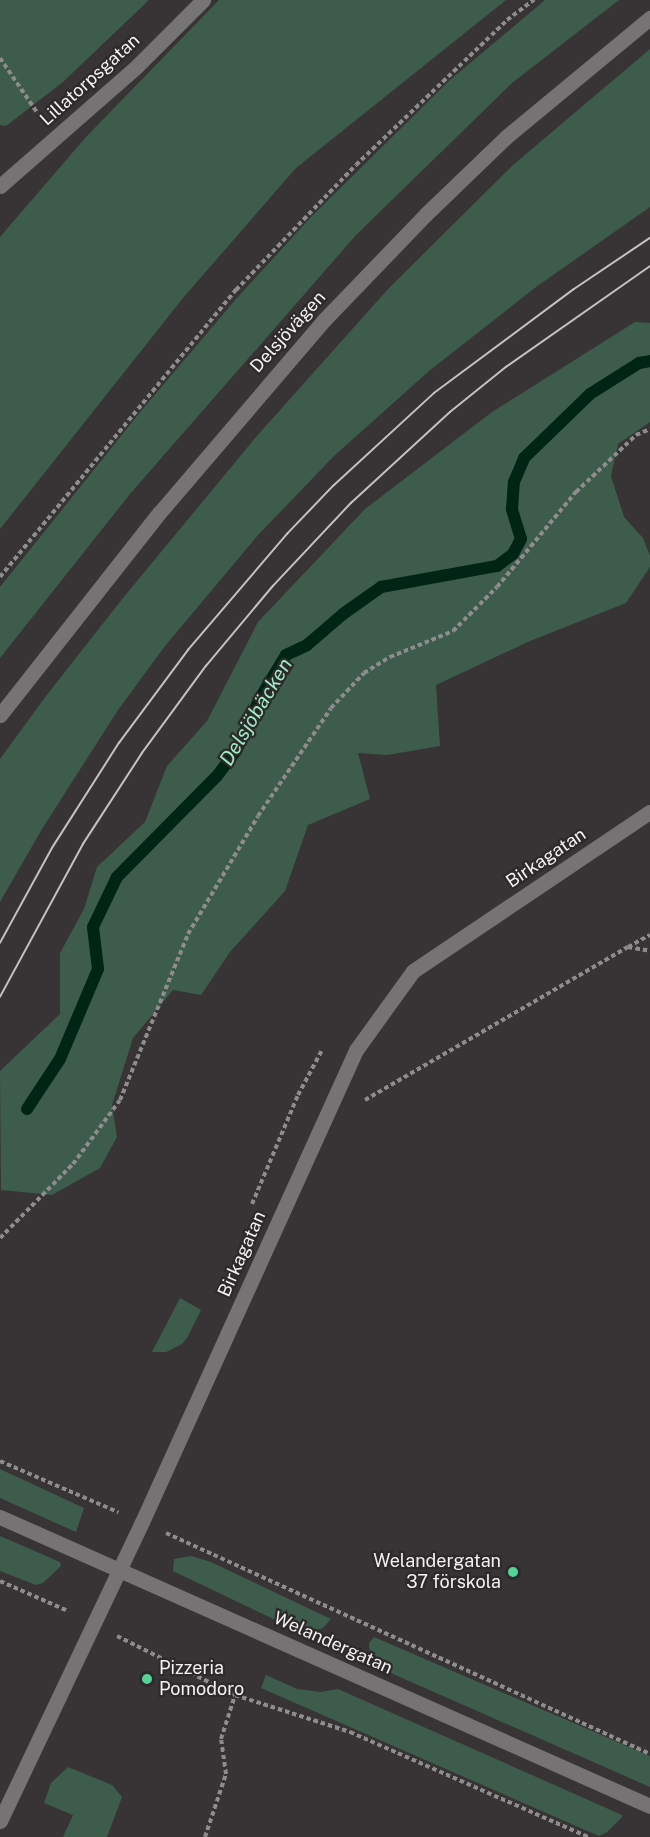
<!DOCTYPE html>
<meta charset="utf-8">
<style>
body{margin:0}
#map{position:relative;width:650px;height:1837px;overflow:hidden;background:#383436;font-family:"Public Sans",sans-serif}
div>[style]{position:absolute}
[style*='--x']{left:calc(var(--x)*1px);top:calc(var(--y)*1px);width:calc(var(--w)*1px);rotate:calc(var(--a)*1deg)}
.green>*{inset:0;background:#3d5c4b}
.stream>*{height:12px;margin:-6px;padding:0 6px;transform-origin:6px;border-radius:6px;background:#002514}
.path>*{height:4px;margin-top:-2px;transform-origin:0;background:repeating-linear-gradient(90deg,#8f8c8e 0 4.5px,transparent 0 7.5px)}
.minor>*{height:15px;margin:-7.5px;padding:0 7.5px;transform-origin:7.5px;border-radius:7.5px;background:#757374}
.tertiary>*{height:15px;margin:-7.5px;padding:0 7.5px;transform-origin:7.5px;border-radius:7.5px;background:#757374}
.tram>*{height:1.5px;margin:-0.75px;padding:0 0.75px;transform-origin:0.75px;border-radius:0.75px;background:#c3c1c2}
.dots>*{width:16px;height:16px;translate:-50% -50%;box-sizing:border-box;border:3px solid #2e2a2c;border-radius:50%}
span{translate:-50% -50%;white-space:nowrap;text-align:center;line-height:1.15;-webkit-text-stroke:4.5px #2e2a2c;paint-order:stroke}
.street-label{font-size:18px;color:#f3f1f2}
.poi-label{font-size:18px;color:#f3f1f2}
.right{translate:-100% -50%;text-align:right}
.left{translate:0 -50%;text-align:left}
.water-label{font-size:20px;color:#9eecc2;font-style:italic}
</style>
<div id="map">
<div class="green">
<div style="clip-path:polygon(0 0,149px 0,63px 82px,6px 126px,0 125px)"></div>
<div style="clip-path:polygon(219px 0,506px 0,296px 168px,183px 298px,0 529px,0 237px,86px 137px)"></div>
<div style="clip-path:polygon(545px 0,619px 0,512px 83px,356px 235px,130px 494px,0 658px,0 587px,141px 411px,236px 299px,311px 217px,450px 80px)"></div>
<div style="clip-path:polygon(650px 49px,650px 207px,536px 287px,429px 371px,334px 456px,258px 535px,165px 646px,118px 710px,42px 829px,0 902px,0 759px,46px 696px,123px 598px,256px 437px,389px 288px,513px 165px)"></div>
<div style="clip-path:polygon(635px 322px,650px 323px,650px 422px,618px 444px,611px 476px,624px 517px,643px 538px,650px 556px,650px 567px,626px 603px,530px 641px,436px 685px,440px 746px,387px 755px,358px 753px,370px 799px,308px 825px,285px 891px,230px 952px,201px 995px,173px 990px,133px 1038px,112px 1105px,117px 1137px,100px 1168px,52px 1195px,1px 1190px,0 1071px,60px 1014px,60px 953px,84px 909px,97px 867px,145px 822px,167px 766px,207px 721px,258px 622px,365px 509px,492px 412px)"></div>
<div style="clip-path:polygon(180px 1298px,201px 1310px,187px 1338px,182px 1344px,166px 1352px,152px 1352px)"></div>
<div style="clip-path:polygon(0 1469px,84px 1508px,76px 1532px,0 1498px)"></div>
<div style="clip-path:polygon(0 1536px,60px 1562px,61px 1566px,43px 1583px,36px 1585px,0 1571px)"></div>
<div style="clip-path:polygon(191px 1556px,211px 1562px,331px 1619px,323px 1628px,309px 1632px,292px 1628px,173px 1571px,174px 1559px)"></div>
<div style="clip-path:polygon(374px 1637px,650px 1756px,650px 1787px,393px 1674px,375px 1661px,370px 1654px,369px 1643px)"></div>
<div style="clip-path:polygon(266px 1675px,297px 1689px,321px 1692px,338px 1689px,622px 1815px,622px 1817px,607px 1832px,599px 1836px,261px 1688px)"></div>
<div style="clip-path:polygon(68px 1767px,112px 1785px,122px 1797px,107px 1837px,63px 1837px,73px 1815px,44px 1803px,51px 1783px)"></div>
</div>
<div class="stream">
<div style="--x:27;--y:1109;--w:60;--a:-56.6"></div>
<div style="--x:60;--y:1059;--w:98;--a:-67.1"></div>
<div style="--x:98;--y:969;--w:42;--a:-96.8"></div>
<div style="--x:93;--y:927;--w:55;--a:-64.4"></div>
<div style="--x:117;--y:877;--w:142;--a:-45.3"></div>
<div style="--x:217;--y:776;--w:31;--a:-53"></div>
<div style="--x:236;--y:751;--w:58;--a:-65.6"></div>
<div style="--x:260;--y:698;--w:50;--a:-58.8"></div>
<div style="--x:286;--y:655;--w:23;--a:-25"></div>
<div style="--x:307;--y:645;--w:48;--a:-40.7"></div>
<div style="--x:343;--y:614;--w:47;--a:-35.4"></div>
<div style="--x:381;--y:587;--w:118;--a:-10.3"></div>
<div style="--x:497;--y:566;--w:20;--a:-37"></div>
<div style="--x:513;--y:554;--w:17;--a:-62"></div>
<div style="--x:521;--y:539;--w:31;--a:-107"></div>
<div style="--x:512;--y:509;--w:27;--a:-86"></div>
<div style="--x:514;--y:482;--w:26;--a:-67"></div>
<div style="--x:524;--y:458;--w:92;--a:-44.1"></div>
<div style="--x:590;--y:394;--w:58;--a:-32.3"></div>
<div style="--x:639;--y:363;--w:11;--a:-10"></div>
</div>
<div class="path">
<div style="--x:0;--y:58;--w:68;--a:55.8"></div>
<div style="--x:0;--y:577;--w:372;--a:-50.6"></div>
<div style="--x:236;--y:290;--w:173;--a:-46.2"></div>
<div style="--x:356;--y:165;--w:209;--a:-43.8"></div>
<div style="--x:507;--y:20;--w:34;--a:-37"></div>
<div style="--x:628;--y:947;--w:25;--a:-29"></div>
<div style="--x:365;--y:1100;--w:304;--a:-30.2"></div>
<div style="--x:628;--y:947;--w:22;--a:10"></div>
<div style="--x:252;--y:1204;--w:118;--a:-67.1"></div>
<div style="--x:298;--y:1095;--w:51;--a:-61.9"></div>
<div style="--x:0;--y:1238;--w:104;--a:-45.4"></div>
<div style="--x:73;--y:1164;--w:79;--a:-53.7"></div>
<div style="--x:120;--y:1100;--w:179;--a:-67.7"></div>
<div style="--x:188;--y:934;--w:137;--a:-59.3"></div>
<div style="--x:258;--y:816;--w:130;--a:-55.9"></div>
<div style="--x:331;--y:708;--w:48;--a:-46.7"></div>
<div style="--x:364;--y:673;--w:31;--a:-32"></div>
<div style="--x:390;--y:657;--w:68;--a:-22.4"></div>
<div style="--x:453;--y:631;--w:62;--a:-45"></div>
<div style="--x:497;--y:587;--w:124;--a:-50.3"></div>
<div style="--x:576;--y:492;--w:83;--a:-43.5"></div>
<div style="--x:636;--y:435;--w:15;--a:-23"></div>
<div style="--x:0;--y:1461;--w:129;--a:23.4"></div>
<div style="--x:166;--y:1533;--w:532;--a:24.54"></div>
<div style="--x:0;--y:1581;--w:74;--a:23.8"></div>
<div style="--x:117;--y:1636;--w:132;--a:26.6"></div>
<div style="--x:235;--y:1695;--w:121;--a:17.8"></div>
<div style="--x:350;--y:1732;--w:260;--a:23.8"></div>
<div style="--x:205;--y:1837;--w:66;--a:-71.6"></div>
<div style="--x:226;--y:1774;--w:35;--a:-98"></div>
<div style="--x:221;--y:1739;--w:46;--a:-72.3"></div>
</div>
<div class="minor">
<div style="--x:0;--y:186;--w:181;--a:-41.2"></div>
<div style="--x:136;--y:67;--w:95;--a:-45"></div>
<div style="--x:0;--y:1517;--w:711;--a:23.97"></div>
<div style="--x:0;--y:1821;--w:331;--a:-64.6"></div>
<div style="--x:142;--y:1522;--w:518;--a:-65.61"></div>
<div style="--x:356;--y:1050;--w:97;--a:-54.2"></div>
<div style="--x:413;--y:971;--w:285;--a:-33.9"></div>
</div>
<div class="tertiary">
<div style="--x:0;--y:715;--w:258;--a:-51.8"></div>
<div style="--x:160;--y:512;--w:253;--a:-49.5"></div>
<div style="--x:324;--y:320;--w:147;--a:-46.1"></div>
<div style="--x:426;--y:214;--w:111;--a:-43.9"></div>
<div style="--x:506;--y:137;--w:187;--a:-39.6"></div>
</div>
<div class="tram">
<div style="--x:0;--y:943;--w:108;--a:-61.3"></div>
<div style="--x:52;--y:848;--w:125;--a:-57.5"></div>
<div style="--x:119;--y:743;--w:116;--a:-53.4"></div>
<div style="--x:188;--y:650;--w:153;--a:-49.5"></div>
<div style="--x:287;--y:534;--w:66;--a:-46.2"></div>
<div style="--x:333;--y:486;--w:137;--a:-42.6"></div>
<div style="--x:434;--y:393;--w:174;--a:-36.6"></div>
<div style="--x:574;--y:289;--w:92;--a:-33.9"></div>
<div style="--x:0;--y:997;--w:174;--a:-61.5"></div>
<div style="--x:83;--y:844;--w:108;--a:-57"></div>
<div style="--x:142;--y:753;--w:108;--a:-53.7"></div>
<div style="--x:206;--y:666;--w:104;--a:-50.1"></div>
<div style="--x:273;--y:586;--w:114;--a:-46.8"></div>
<div style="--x:351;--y:503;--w:134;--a:-42.6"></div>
<div style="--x:450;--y:412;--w:72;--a:-38.8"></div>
<div style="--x:506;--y:367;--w:176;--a:-35"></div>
</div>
<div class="dots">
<div style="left:513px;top:1572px;background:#53d396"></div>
<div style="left:147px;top:1679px;background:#53d396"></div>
</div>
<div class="street-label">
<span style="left:90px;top:80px;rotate:-42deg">Lillatorpsgatan</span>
<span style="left:288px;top:332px;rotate:-48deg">Delsjövägen</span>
<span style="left:546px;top:858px;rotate:-34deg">Birkagatan</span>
<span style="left:242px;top:1254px;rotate:-66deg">Birkagatan</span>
<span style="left:333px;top:1643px;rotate:24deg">Welandergatan</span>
</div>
<div class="poi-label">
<span class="right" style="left:501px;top:1572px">Welandergatan<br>37 förskola</span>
<span class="left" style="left:159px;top:1679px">Pizzeria<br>Pomodoro</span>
</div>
<div class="water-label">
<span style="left:256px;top:712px;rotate:-59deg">Delsjöbäcken</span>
</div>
</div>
